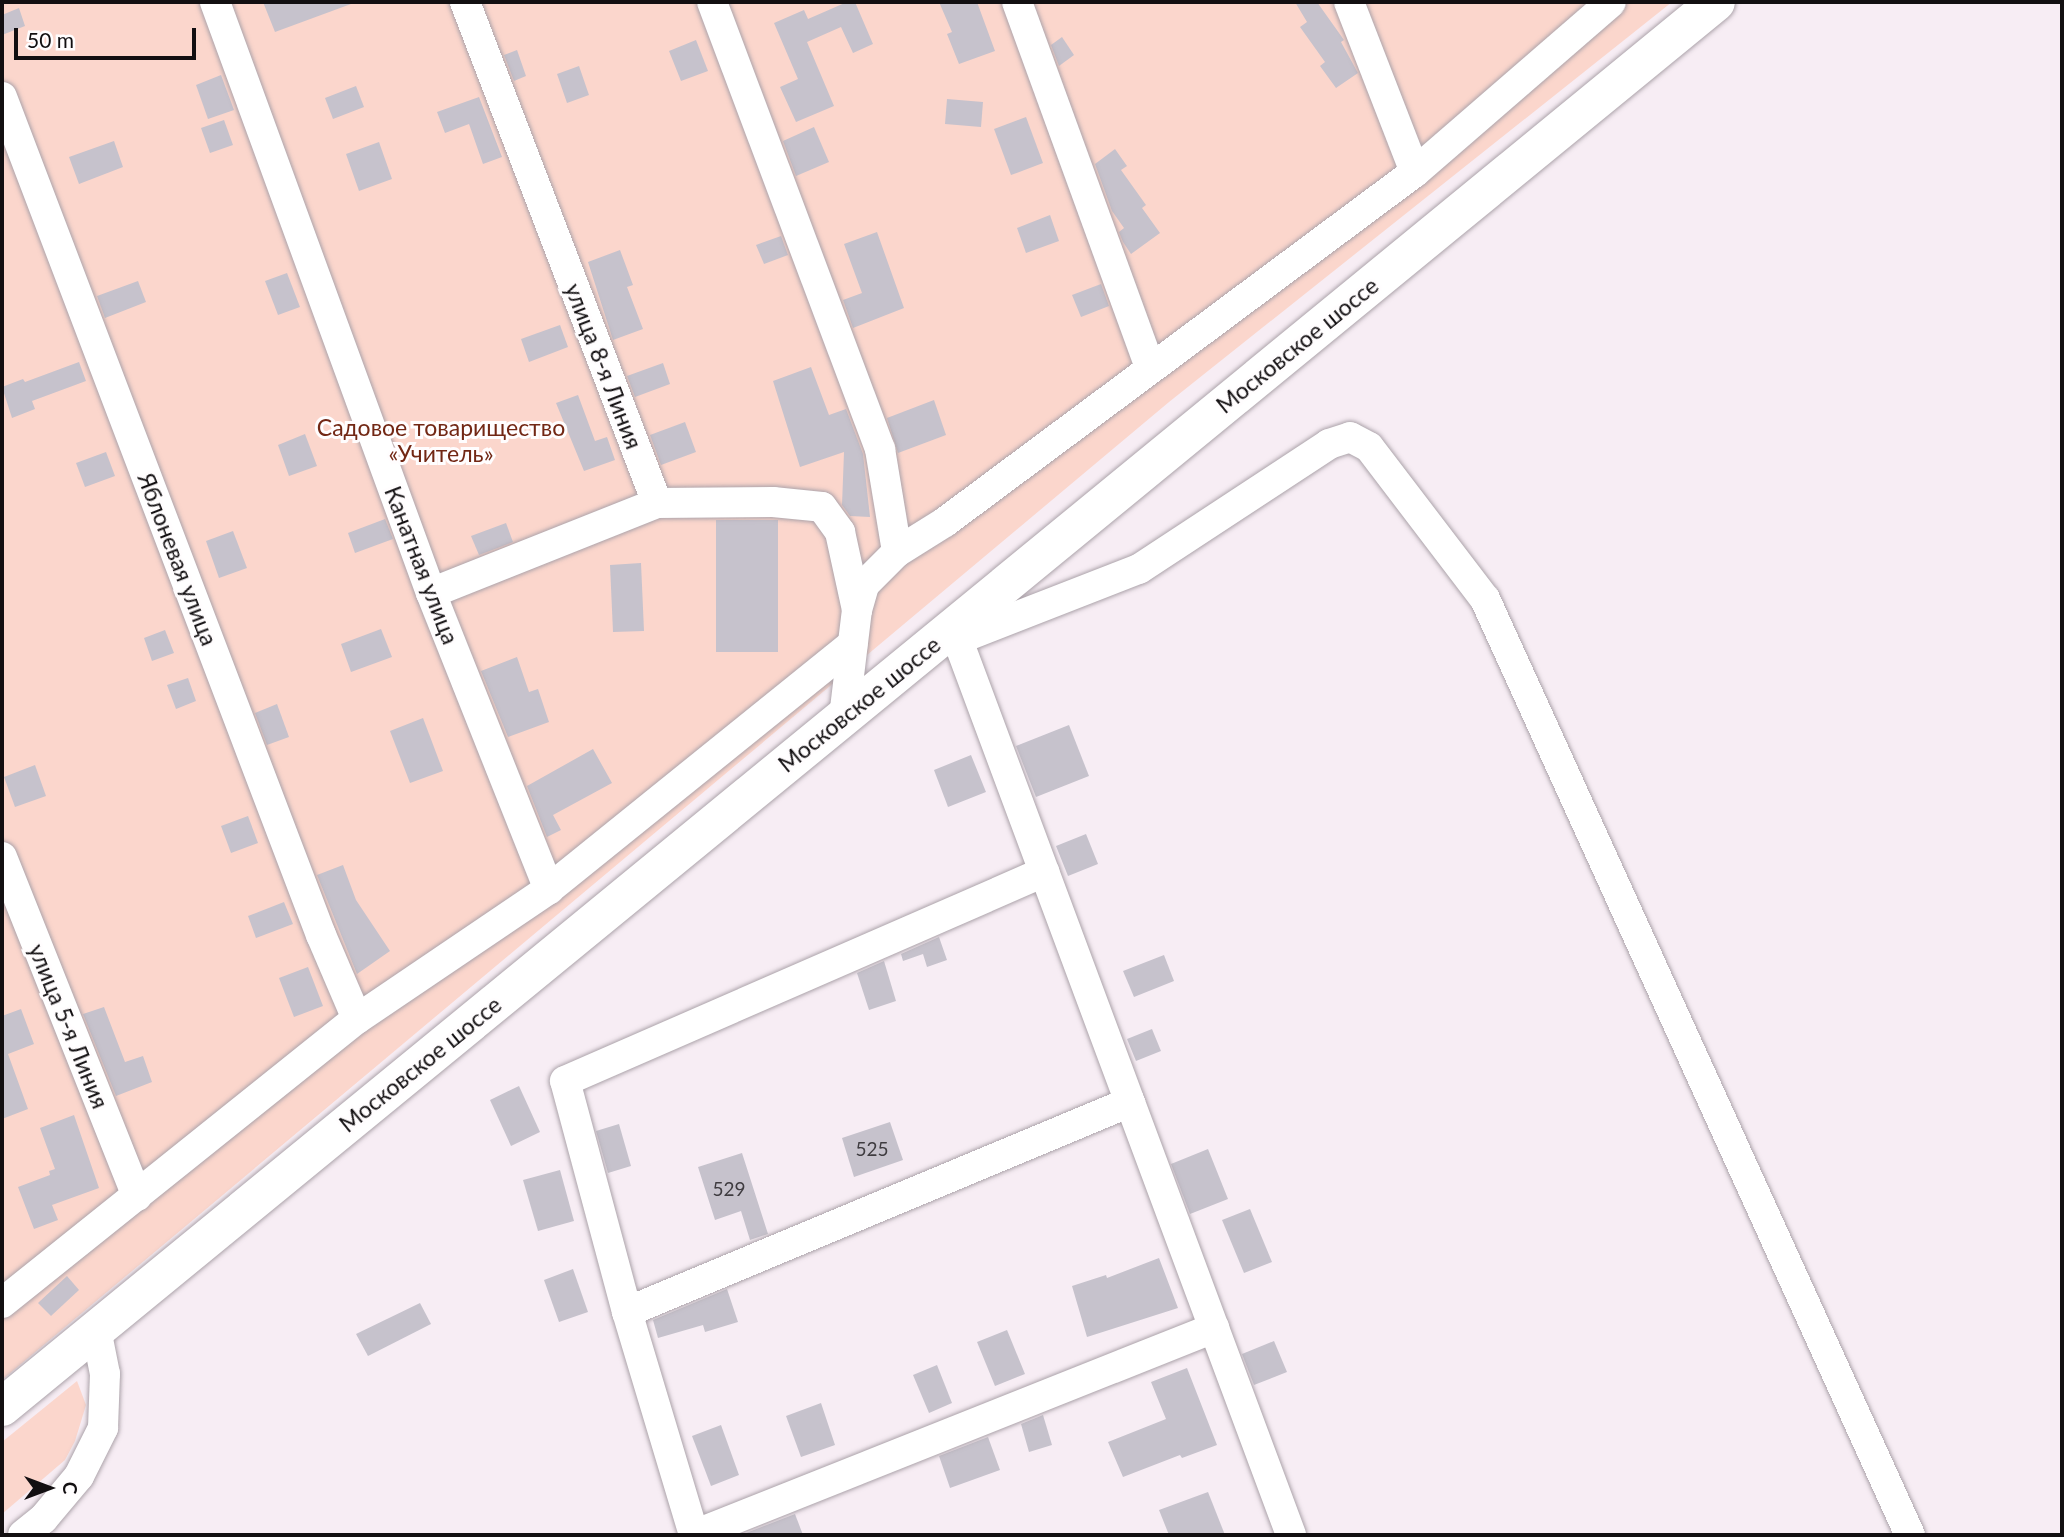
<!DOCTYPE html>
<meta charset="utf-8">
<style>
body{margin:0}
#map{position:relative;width:2064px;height:1537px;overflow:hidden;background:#f7edf4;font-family:Lato,sans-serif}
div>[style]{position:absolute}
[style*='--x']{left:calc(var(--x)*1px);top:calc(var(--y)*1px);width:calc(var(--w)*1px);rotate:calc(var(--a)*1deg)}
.green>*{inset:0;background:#fbd6cc}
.building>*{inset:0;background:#c6c2cc}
.roads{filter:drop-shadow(0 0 2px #aca3aa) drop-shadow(0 0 2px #aca3aa)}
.minor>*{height:30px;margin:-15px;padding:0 15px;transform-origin:15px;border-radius:15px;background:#fff}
.highway>*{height:38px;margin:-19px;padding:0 19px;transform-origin:19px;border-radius:19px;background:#fff}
span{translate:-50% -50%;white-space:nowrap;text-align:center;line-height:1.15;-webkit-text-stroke:6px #fffdfe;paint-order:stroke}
.number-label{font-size:19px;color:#3f3c40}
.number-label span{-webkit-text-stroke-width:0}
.street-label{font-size:23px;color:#120f11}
.park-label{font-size:23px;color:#722714}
.frame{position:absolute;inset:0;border:4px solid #120f11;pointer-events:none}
.north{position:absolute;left:14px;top:1453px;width:70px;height:70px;-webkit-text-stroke:5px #fffdfe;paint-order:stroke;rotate:90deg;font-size:19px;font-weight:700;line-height:28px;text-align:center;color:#120f11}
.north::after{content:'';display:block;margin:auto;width:24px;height:32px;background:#120f11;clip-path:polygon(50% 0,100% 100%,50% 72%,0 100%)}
.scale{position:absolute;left:14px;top:28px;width:182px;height:32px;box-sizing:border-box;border:4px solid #120f11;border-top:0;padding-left:9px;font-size:21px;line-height:24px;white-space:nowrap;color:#120f11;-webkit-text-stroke:5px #fffdfe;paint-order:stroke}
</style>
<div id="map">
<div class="green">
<div style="clip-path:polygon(2px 2px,1672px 2px,1169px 402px,2px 1380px)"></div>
<div style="clip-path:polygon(77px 1381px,86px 1405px,75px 1441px,65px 1460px,2px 1514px,2px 1442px)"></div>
</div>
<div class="building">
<div style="clip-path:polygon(263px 2px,350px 2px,351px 4px,275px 32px)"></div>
<div style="clip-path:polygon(847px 2px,855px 2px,873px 44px,853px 53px,841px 27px,807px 42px,834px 106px,796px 122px,780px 87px,798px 79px,774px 23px,804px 10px,808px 19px)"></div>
<div style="clip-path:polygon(939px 2px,977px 2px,995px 51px,959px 64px,947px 34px,952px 32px)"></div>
<div style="clip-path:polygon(1295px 2px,1317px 2px,1344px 40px,1341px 42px,1358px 73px,1336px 88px,1320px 66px,1325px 62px,1300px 27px,1307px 22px)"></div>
<div style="clip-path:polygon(19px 8px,25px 26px,2px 35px,2px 15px)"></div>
<div style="clip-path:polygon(1062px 37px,1074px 55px,1059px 66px,1051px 45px)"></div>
<div style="clip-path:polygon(696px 40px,708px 71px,681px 81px,669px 51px)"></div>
<div style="clip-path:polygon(517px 50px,526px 76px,514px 81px,504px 55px)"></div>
<div style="clip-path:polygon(579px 66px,589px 95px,567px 103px,557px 74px)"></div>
<div style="clip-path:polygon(221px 75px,234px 110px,208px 119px,196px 85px)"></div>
<div style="clip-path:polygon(356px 86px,364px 107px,333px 119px,325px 98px)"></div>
<div style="clip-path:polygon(479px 97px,502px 157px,483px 164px,469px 124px,445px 133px,437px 112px)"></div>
<div style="clip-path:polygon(947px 99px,983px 102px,981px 127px,945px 124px)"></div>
<div style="clip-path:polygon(1026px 117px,1043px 163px,1011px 175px,994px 129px)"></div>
<div style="clip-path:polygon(224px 120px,233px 145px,210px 153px,201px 128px)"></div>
<div style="clip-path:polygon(814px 127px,829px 162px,796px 176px,783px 141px)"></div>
<div style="clip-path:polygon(114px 141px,123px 167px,79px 184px,69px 157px)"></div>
<div style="clip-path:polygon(379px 142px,392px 179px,359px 191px,346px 154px)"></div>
<div style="clip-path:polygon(1115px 149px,1127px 166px,1121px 170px,1146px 205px,1142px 208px,1160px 233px,1131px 254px,1123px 242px,1119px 232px,1124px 228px,1112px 211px,1095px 164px)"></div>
<div style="clip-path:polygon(1050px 215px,1059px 241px,1026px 253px,1017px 228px)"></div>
<div style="clip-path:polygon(877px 232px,904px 308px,853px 328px,843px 300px,862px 293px,844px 244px)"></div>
<div style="clip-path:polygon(781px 236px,788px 255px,764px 264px,756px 245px)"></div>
<div style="clip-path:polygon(620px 250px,633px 285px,627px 287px,643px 329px,613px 340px,588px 262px)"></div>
<div style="clip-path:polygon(287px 273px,300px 307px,278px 315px,265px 281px)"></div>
<div style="clip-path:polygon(138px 281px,146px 302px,105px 318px,97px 296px)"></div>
<div style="clip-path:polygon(1101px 284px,1109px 306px,1081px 317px,1072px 295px)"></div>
<div style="clip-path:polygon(560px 325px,568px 347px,529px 362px,521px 339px)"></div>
<div style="clip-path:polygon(79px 362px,86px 381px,32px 401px,35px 409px,12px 418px,2px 387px,23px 379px,25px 382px)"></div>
<div style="clip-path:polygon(663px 363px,670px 384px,635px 397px,627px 376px)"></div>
<div style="clip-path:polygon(811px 367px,829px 415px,846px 409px,863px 454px,870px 517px,850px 516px,842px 505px,844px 452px,800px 467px,773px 381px)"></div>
<div style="clip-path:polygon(578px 395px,595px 441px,607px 437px,615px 460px,584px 471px,556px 403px)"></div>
<div style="clip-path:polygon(934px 400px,946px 435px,898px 453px,887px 418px)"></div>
<div style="clip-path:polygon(685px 422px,696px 452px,661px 465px,650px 435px)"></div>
<div style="clip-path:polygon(305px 434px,317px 466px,289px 476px,278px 445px)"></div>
<div style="clip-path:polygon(106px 452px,115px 476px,85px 487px,76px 463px)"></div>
<div style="clip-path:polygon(385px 519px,393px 539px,355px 553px,348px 533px)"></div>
<div style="clip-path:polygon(716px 520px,778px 520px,778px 652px,716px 652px)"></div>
<div style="clip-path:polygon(506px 523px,513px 542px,479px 555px,471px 536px)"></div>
<div style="clip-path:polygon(233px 531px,247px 568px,219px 578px,206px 541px)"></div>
<div style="clip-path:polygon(641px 563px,644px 631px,613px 632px,610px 565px)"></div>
<div style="clip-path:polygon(381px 629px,392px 657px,351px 672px,341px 644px)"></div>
<div style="clip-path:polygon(165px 630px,174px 653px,152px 661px,144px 638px)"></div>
<div style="clip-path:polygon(517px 657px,529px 692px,538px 689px,549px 722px,508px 737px,481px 671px)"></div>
<div style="clip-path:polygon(188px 678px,196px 701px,176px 709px,167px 685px)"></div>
<div style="clip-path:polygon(277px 704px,289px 737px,267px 745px,255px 713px)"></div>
<div style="clip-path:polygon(423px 718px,443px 771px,410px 783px,390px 731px)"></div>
<div style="clip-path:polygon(1069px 725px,1089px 776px,1036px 797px,1016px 746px)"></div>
<div style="clip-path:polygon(593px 749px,612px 783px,553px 815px,561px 830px,547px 837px,527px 786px)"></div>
<div style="clip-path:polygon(971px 755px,986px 792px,948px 807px,934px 770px)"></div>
<div style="clip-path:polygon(35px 765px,46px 796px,15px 807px,4px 777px)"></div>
<div style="clip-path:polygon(248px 816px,258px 843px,231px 853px,221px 826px)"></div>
<div style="clip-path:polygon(1086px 834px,1098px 864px,1068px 876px,1056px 846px)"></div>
<div style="clip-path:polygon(343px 865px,356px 900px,390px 951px,357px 974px,317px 875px)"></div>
<div style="clip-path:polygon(284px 902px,293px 924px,256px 938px,248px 916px)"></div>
<div style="clip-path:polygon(939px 937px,947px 960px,927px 967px,923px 954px,903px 961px,901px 954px)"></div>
<div style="clip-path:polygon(1164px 955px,1174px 981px,1134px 997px,1123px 971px)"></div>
<div style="clip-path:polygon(884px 961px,896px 1001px,869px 1010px,857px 973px)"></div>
<div style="clip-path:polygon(308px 967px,323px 1006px,294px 1017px,279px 978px)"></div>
<div style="clip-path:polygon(104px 1007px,125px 1062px,143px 1056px,152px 1082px,116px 1096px,83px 1014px)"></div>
<div style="clip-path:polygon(21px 1009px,34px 1044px,8px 1054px,28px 1109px,2px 1119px,2px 1016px)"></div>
<div style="clip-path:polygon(1152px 1029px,1161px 1051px,1136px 1061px,1127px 1039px)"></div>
<div style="clip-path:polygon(519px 1086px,540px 1132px,511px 1146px,490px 1100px)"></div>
<div style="clip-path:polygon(74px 1115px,99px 1188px,52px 1205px,58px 1220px,34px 1229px,18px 1187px,50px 1175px,49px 1171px,55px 1169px,40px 1128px)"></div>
<div style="clip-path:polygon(890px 1122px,903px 1160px,854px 1177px,842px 1138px)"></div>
<div style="clip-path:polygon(619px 1124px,631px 1166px,608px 1173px,596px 1131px)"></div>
<div style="clip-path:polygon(1208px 1149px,1228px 1199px,1190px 1214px,1171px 1164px)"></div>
<div style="clip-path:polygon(742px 1153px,768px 1234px,750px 1240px,741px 1211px,715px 1220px,698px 1167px)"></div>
<div style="clip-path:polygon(560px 1170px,574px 1221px,538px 1231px,523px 1180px)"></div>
<div style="clip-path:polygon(1250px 1209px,1272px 1262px,1244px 1273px,1222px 1220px)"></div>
<div style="clip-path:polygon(1159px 1258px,1178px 1308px,1087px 1337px,1072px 1286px,1106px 1275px,1107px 1278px)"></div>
<div style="clip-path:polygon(573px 1269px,588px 1312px,559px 1322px,544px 1280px)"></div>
<div style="clip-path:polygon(67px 1276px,79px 1290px,51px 1316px,38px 1303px)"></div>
<div style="clip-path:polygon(727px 1289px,738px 1322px,705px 1332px,703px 1325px,658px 1338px,653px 1320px)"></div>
<div style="clip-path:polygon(420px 1303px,431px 1324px,368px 1356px,356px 1334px)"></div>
<div style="clip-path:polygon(1007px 1330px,1025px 1374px,995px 1386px,977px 1342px)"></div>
<div style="clip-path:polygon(1274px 1341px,1287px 1372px,1254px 1385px,1242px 1354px)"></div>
<div style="clip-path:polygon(937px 1365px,952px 1403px,929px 1413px,913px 1375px)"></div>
<div style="clip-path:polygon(1187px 1368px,1217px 1445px,1182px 1458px,1180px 1455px,1123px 1477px,1108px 1442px,1166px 1419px,1151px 1382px)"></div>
<div style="clip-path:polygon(821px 1403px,835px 1445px,801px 1457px,786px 1416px)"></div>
<div style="clip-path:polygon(1043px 1415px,1052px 1445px,1029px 1452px,1021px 1424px)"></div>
<div style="clip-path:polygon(721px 1425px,739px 1475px,711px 1486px,692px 1436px)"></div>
<div style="clip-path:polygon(988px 1437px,1000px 1470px,950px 1488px,939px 1456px)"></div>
<div style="clip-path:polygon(1208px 1492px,1225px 1535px,1169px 1535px,1159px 1510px)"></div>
<div style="clip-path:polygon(795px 1514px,803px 1535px,741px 1535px)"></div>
</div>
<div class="roads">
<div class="minor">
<div style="--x:215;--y:2;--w:629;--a:69.92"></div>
<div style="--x:431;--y:593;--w:319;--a:68.3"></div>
<div style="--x:712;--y:2;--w:478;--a:69.4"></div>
<div style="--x:880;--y:449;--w:104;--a:80.6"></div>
<div style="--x:1017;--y:2;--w:388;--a:70"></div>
<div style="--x:1349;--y:2;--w:182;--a:68.8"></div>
<div style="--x:2;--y:97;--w:897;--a:69.16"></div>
<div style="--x:321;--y:935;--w:91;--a:66.8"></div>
<div style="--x:657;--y:503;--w:116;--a:-0.5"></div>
<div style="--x:773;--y:502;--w:49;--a:5.8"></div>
<div style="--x:822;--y:507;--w:31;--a:54"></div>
<div style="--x:840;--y:532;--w:80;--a:77.7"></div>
<div style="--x:431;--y:593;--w:243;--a:-21.7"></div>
<div style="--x:657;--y:503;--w:537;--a:-110.97"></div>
<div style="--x:953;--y:627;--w:969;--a:69.58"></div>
<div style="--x:959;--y:639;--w:193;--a:-21.3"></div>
<div style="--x:1139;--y:569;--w:227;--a:-33.3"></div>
<div style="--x:1329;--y:444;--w:22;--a:-18"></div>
<div style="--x:1350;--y:437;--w:21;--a:28"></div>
<div style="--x:1369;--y:447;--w:191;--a:52.7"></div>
<div style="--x:1485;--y:599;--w:1028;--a:65.58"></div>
<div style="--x:844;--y:717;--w:108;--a:-83.1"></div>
<div style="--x:857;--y:610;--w:26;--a:-74"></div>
<div style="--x:864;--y:585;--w:47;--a:-45"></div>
<div style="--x:897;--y:552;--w:57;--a:-32"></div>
<div style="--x:945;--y:522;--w:586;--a:-36.67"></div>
<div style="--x:1415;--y:172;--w:259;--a:-40.9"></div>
<div style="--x:2;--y:857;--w:365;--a:68.3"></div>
<div style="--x:2;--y:1303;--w:455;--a:-38.7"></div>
<div style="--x:357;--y:1019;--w:232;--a:-34.1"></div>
<div style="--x:549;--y:889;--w:390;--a:-38.9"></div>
<div style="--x:627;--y:1312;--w:545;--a:-22.66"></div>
<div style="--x:23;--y:1535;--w:26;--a:-39"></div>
<div style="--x:43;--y:1519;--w:56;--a:-50.1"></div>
<div style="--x:79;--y:1476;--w:54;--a:-63.4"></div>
<div style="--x:103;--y:1428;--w:54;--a:-87.9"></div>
<div style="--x:105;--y:1374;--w:46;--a:-101.3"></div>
<div style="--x:694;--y:1535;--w:233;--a:-106.7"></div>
<div style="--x:627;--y:1312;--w:239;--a:-105"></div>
<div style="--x:565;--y:1081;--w:523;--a:-23.57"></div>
<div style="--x:694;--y:1535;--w:560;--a:-21.71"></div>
</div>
<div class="highway">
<div style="--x:2;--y:1407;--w:2216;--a:-39.34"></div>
</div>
</div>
<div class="number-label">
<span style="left:872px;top:1149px">525</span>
<span style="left:729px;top:1189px">529</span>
</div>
<div class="street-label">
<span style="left:1297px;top:345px;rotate:-39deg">Московское шоссе</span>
<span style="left:604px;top:366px;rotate:69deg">улица 8-я Линия</span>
<span style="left:178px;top:559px;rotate:69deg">Яблоневая улица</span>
<span style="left:422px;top:565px;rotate:69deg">Канатная улица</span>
<span style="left:859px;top:704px;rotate:-39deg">Московское шоссе</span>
<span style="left:69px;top:1026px;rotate:68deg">улица 5-я Линия</span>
<span style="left:420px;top:1064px;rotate:-39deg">Московское шоссе</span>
</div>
<div class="park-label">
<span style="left:441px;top:440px">Садовое товарищество<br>«Учитель»</span>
</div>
<div class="frame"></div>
<div class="north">С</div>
<div class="scale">50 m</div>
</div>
